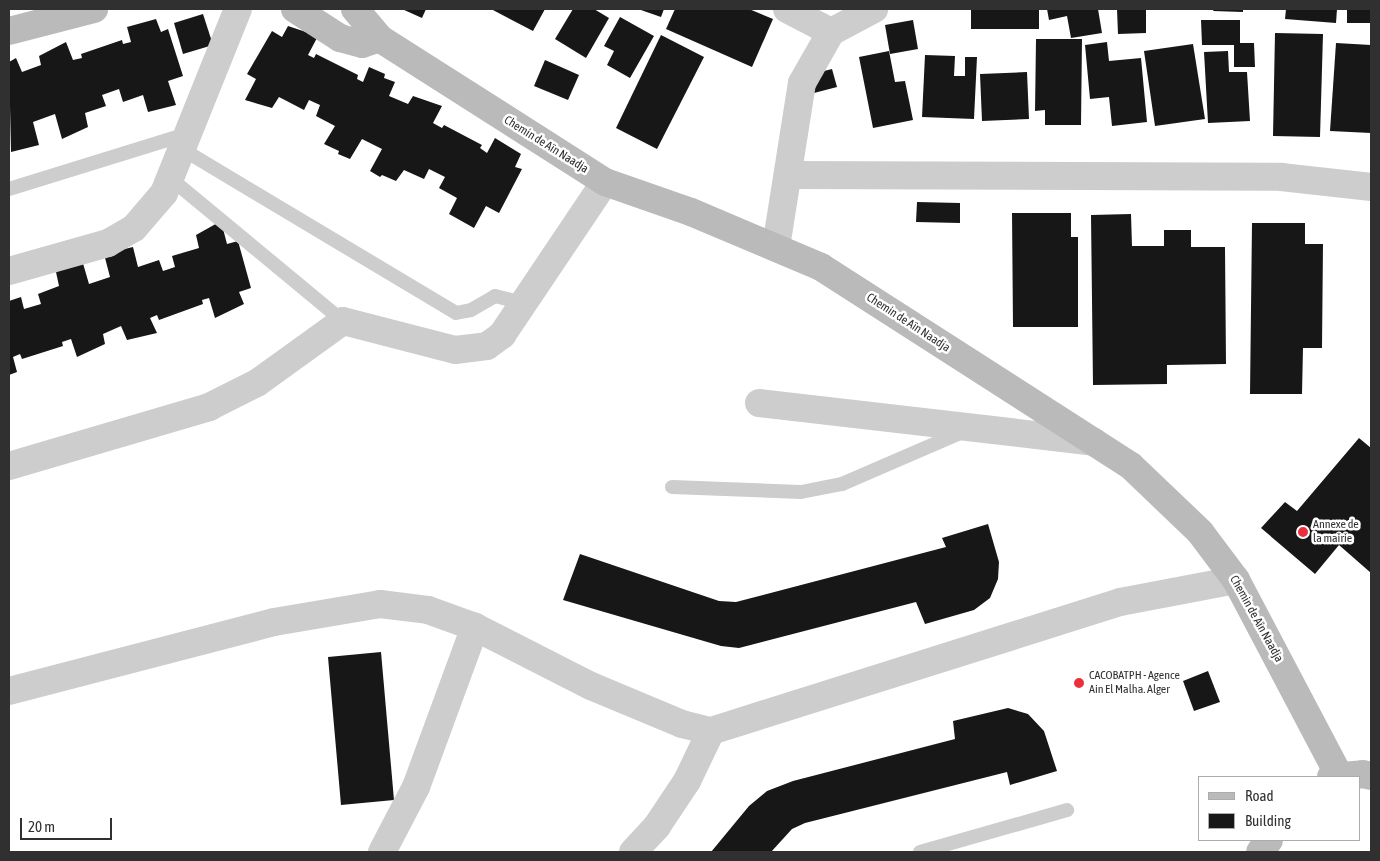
<!DOCTYPE html>
<meta charset="utf-8">
<style>
body{margin:0}
#map{position:relative;width:1380px;height:861px;overflow:hidden;background:#fff;font-family:"Asap Condensed",sans-serif}
div>[style]{position:absolute}
[style*='--x']{left:calc(var(--x)*1px);top:calc(var(--y)*1px);width:calc(var(--w)*1px);rotate:calc(var(--a)*1deg)}
.building>*{inset:0;background:#171717}
.lane>*{height:14px;margin:-7px;padding:0 7px;transform-origin:7px;border-radius:7px;background:#cdcdcd}
.street>*{height:28px;margin:-14px;padding:0 14px;transform-origin:14px;border-radius:14px;background:#cdcdcd}
.secondary>*{height:28px;margin:-14px;padding:0 14px;transform-origin:14px;border-radius:14px;background:#bababa}
.dots>*{width:14px;height:14px;translate:-50% -50%;box-sizing:border-box;border:2px solid #fff;border-radius:50%}
span{translate:-50% -50%;white-space:nowrap;text-align:center;line-height:1.15;-webkit-text-stroke:5px #fff;paint-order:stroke}
.street-label{font-size:12px;color:#303030}
.poi-label{font-size:12px;color:#303030}
.left{translate:0 -50%;text-align:left}
.frame{position:absolute;inset:0;border:10px solid #303030;pointer-events:none}
.legend{position:absolute;left:1198px;top:776px;width:162px;height:65px;box-sizing:border-box;background:#fff;border:1px solid #acacac;margin:0;padding:6px 9px;list-style:none;font-size:15px;color:#303030}
.legend li{display:flex;align-items:center;gap:10px;height:25px}
.legend b{width:25px;border:1px solid #acacac}
.scale{position:absolute;left:20px;top:818px;width:92px;height:22px;box-sizing:border-box;border:2px solid #303030;border-top:0;padding-left:6px;font-size:15px;line-height:18px;white-space:nowrap;color:#303030;-webkit-text-stroke:4px #fff;paint-order:stroke}
</style>
<div id="map">
<div class="building">
<div style="clip-path:polygon(402px 9px,426px 9px,422px 18px)"></div>
<div style="clip-path:polygon(491px 9px,545px 9px,533px 31px)"></div>
<div style="clip-path:polygon(573px 9px,594px 9px,609px 18px,586px 58px,555px 39px)"></div>
<div style="clip-path:polygon(638px 9px,664px 9px,661px 17px)"></div>
<div style="clip-path:polygon(675px 9px,749px 9px,773px 19px,752px 67px,666px 29px)"></div>
<div style="clip-path:polygon(971px 9px,1039px 9px,1039px 29px,971px 29px)"></div>
<div style="clip-path:polygon(1047px 9px,1098px 9px,1102px 33px,1071px 38px,1067px 16px,1049px 20px)"></div>
<div style="clip-path:polygon(1117px 9px,1146px 9px,1146px 33px,1118px 34px)"></div>
<div style="clip-path:polygon(1214px 9px,1243px 9px,1243px 12px,1213px 11px)"></div>
<div style="clip-path:polygon(1286px 9px,1337px 9px,1336px 23px,1285px 19px)"></div>
<div style="clip-path:polygon(1347px 9px,1371px 9px,1371px 23px,1347px 23px)"></div>
<div style="clip-path:polygon(203px 14px,213px 45px,183px 54px,174px 23px)"></div>
<div style="clip-path:polygon(620px 17px,654px 36px,630px 78px,607px 65px,614px 51px,604px 46px)"></div>
<div style="clip-path:polygon(156px 19px,161px 32px,168px 29px,183px 76px,168px 81px,176px 105px,148px 112px,143px 95px,123px 102px,119px 89px,102px 95px,106px 106px,85px 113px,88px 127px,62px 139px,55px 114px,33px 122px,39px 145px,11px 152px,9px 62px,16px 58px,22px 72px,41px 65px,39px 56px,66px 42px,73px 60px,82px 58px,81px 54px,122px 40px,123px 44px,131px 42px,127px 27px)"></div>
<div style="clip-path:polygon(913px 20px,918px 49px,890px 54px,885px 25px)"></div>
<div style="clip-path:polygon(1201px 20px,1240px 20px,1240px 43px,1254px 43px,1255px 67px,1234px 67px,1234px 45px,1202px 45px)"></div>
<div style="clip-path:polygon(288px 26px,318px 36px,308px 55px,314px 58px,316px 54px,358px 75px,357px 79px,363px 82px,369px 67px,385px 74px,384px 78px,395px 82px,389px 96px,408px 104px,413px 96px,442px 106px,433px 123px,442px 128px,444px 125px,482px 145px,480px 148px,487px 153px,495px 138px,521px 154px,515px 167px,522px 169px,499px 213px,486px 206px,474px 228px,449px 214px,457px 198px,439px 188px,445px 177px,429px 169px,424px 179px,404px 170px,396px 181px,382px 175px,380px 177px,370px 171px,382px 149px,362px 139px,350px 159px,338px 154px,339px 151px,324px 144px,335px 126px,316px 116px,320px 105px,309px 100px,304px 110px,279px 97px,272px 108px,245px 100px,256px 79px,247px 74px,272px 31px,282px 37px)"></div>
<div style="clip-path:polygon(1275px 33px,1323px 34px,1320px 137px,1273px 136px)"></div>
<div style="clip-path:polygon(661px 35px,704px 57px,657px 149px,616px 128px)"></div>
<div style="clip-path:polygon(1036px 39px,1082px 39px,1081px 125px,1045px 125px,1045px 110px,1035px 111px)"></div>
<div style="clip-path:polygon(1107px 42px,1109px 61px,1141px 58px,1147px 122px,1112px 126px,1109px 97px,1090px 99px,1085px 45px)"></div>
<div style="clip-path:polygon(1336px 43px,1371px 45px,1371px 133px,1330px 131px)"></div>
<div style="clip-path:polygon(1193px 44px,1205px 119px,1155px 126px,1144px 51px)"></div>
<div style="clip-path:polygon(889px 51px,895px 82px,905px 81px,913px 120px,873px 128px,859px 57px)"></div>
<div style="clip-path:polygon(1228px 51px,1229px 72px,1247px 72px,1250px 121px,1208px 123px,1204px 52px)"></div>
<div style="clip-path:polygon(925px 55px,955px 56px,954px 76px,965px 76px,965px 57px,977px 57px,974px 119px,922px 117px)"></div>
<div style="clip-path:polygon(545px 60px,579px 75px,568px 100px,534px 86px)"></div>
<div style="clip-path:polygon(832px 69px,837px 87px,814px 93px,808px 75px)"></div>
<div style="clip-path:polygon(1027px 72px,1029px 119px,982px 121px,980px 74px)"></div>
<div style="clip-path:polygon(917px 202px,960px 203px,960px 223px,916px 222px)"></div>
<div style="clip-path:polygon(1012px 213px,1071px 213px,1071px 237px,1078px 237px,1078px 327px,1013px 327px)"></div>
<div style="clip-path:polygon(1131px 214px,1132px 246px,1164px 246px,1164px 230px,1191px 230px,1191px 247px,1225px 247px,1226px 364px,1167px 365px,1167px 384px,1093px 385px,1091px 215px)"></div>
<div style="clip-path:polygon(221px 221px,227px 244px,238px 241px,251px 288px,239px 292px,244px 304px,215px 318px,209px 298px,202px 300px,203px 304px,159px 320px,157px 315px,150px 318px,157px 333px,127px 340px,121px 326px,103px 334px,105px 344px,77px 357px,71px 339px,62px 342px,63px 346px,22px 359px,20px 354px,13px 357px,17px 372px,9px 375px,9px 301px,21px 297px,24px 309px,41px 304px,38px 294px,59px 286px,56px 272px,82px 260px,89px 284px,110px 277px,104px 254px,133px 247px,138px 267px,159px 260px,163px 271px,175px 267px,172px 256px,199px 248px,196px 235px)"></div>
<div style="clip-path:polygon(1252px 223px,1305px 223px,1305px 244px,1323px 244px,1322px 348px,1303px 348px,1302px 394px,1250px 394px)"></div>
<div style="clip-path:polygon(1359px 438px,1371px 448px,1371px 573px,1339px 545px,1315px 574px,1261px 528px,1285px 502px,1297px 511px)"></div>
<div style="clip-path:polygon(988px 524px,999px 562px,998px 579px,990px 598px,974px 610px,925px 624px,916px 602px,739px 648px,721px 646px,563px 600px,580px 554px,719px 601px,736px 602px,946px 547px,942px 538px)"></div>
<div style="clip-path:polygon(381px 652px,394px 800px,341px 805px,328px 657px)"></div>
<div style="clip-path:polygon(1208px 671px,1220px 702px,1194px 711px,1183px 681px)"></div>
<div style="clip-path:polygon(1008px 708px,1028px 714px,1044px 731px,1057px 771px,1010px 785px,1007px 772px,805px 823px,792px 829px,771px 852px,711px 852px,749px 806px,767px 791px,793px 781px,955px 739px,953px 721px)"></div>
</div>
<div class="lane">
<div style="--x:182;--y:149;--w:319;--a:30.9"></div>
<div style="--x:456;--y:313;--w:15;--a:-11"></div>
<div style="--x:471;--y:310;--w:28;--a:-30"></div>
<div style="--x:495;--y:296;--w:29;--a:14"></div>
<div style="--x:170;--y:178;--w:224;--a:39.6"></div>
<div style="--x:9;--y:189;--w:186;--a:-17.2"></div>
<div style="--x:672;--y:487;--w:129;--a:2.2"></div>
<div style="--x:801;--y:492;--w:42;--a:-11"></div>
<div style="--x:842;--y:484;--w:131;--a:-23.4"></div>
<div style="--x:920;--y:852;--w:153;--a:-15.9"></div>
</div>
<div class="street">
<div style="--x:787;--y:9;--w:50;--a:27.6"></div>
<div style="--x:788;--y:175;--w:493;--a:0.2"></div>
<div style="--x:1281;--y:177;--w:91;--a:6.3"></div>
<div style="--x:776;--y:247;--w:166;--a:-81"></div>
<div style="--x:802;--y:83;--w:59;--a:-60.4"></div>
<div style="--x:831;--y:32;--w:49;--a:-28.1"></div>
<div style="--x:9;--y:271;--w:103;--a:-15.8"></div>
<div style="--x:108;--y:243;--w:30;--a:-30"></div>
<div style="--x:134;--y:228;--w:46;--a:-49.4"></div>
<div style="--x:164;--y:193;--w:198;--a:-68.1"></div>
<div style="--x:759;--y:403;--w:337;--a:6.6"></div>
<div style="--x:9;--y:466;--w:209;--a:-16.4"></div>
<div style="--x:209;--y:407;--w:54;--a:-26.6"></div>
<div style="--x:257;--y:383;--w:106;--a:-35.8"></div>
<div style="--x:343;--y:321;--w:116;--a:14.5"></div>
<div style="--x:455;--y:350;--w:32;--a:-7"></div>
<div style="--x:487;--y:346;--w:19;--a:-36"></div>
<div style="--x:502;--y:335;--w:184;--a:-56.1"></div>
<div style="--x:9;--y:691;--w:274;--a:-14.6"></div>
<div style="--x:274;--y:622;--w:108;--a:-9.6"></div>
<div style="--x:380;--y:604;--w:48;--a:7.1"></div>
<div style="--x:428;--y:610;--w:50;--a:19.9"></div>
<div style="--x:475;--y:627;--w:130;--a:27"></div>
<div style="--x:591;--y:686;--w:99;--a:22.7"></div>
<div style="--x:682;--y:724;--w:30;--a:14"></div>
<div style="--x:711;--y:731;--w:429;--a:-17.5"></div>
<div style="--x:1120;--y:602;--w:118;--a:-10.7"></div>
<div style="--x:382;--y:852;--w:73;--a:-62.4"></div>
<div style="--x:416;--y:787;--w:171;--a:-69.8"></div>
<div style="--x:633;--y:852;--w:35;--a:-47"></div>
<div style="--x:657;--y:826;--w:54;--a:-56.3"></div>
<div style="--x:687;--y:781;--w:55;--a:-64.4"></div>
</div>
<div class="secondary">
<div style="--x:295;--y:9;--w:54;--a:32.8"></div>
<div style="--x:340;--y:38;--w:23;--a:15"></div>
<div style="--x:362;--y:44;--w:18;--a:-19"></div>
<div style="--x:355;--y:9;--w:38;--a:50"></div>
<div style="--x:379;--y:38;--w:268;--a:32.5"></div>
<div style="--x:605;--y:182;--w:91;--a:19.2"></div>
<div style="--x:691;--y:212;--w:141;--a:22.9"></div>
<div style="--x:821;--y:267;--w:368;--a:32.7"></div>
<div style="--x:1131;--y:466;--w:95;--a:43.7"></div>
<div style="--x:1200;--y:532;--w:60;--a:53.1"></div>
<div style="--x:1236;--y:580;--w:221;--a:62.2"></div>
<div style="--x:9;--y:31;--w:88;--a:-14.5"></div>
<div style="--x:1331;--y:777;--w:32;--a:-5"></div>
<div style="--x:1363;--y:774;--w:8;--a:14"></div>
<div style="--x:1260;--y:852;--w:15;--a:-53"></div>
</div>
<div class="dots">
<div style="left:1303px;top:532px;background:#ea303d"></div>
<div style="left:1079px;top:683px;background:#ea303d"></div>
</div>
<div class="street-label">
<span style="left:546px;top:145px;rotate:32deg">Chemin de Aïn Naadja</span>
<span style="left:908px;top:323px;rotate:33deg">Chemin de Aïn Naadja</span>
<span style="left:1256px;top:619px;rotate:61deg">Chemin de Aïn Naadja</span>
</div>
<div class="poi-label">
<span class="left" style="left:1313px;top:532px">Annexe de<br>la mairie</span>
<span class="left" style="left:1089px;top:683px">CACOBATPH - Agence<br>Ain El Malha. Alger</span>
</div>
<div class="frame"></div>
<ul class="legend">
<li><b style="height:6px;background:#bababa"></b>Road</li>
<li><b style="height:14px;background:#171717"></b>Building</li>
</ul>
<div class="scale">20 m</div>
</div>
